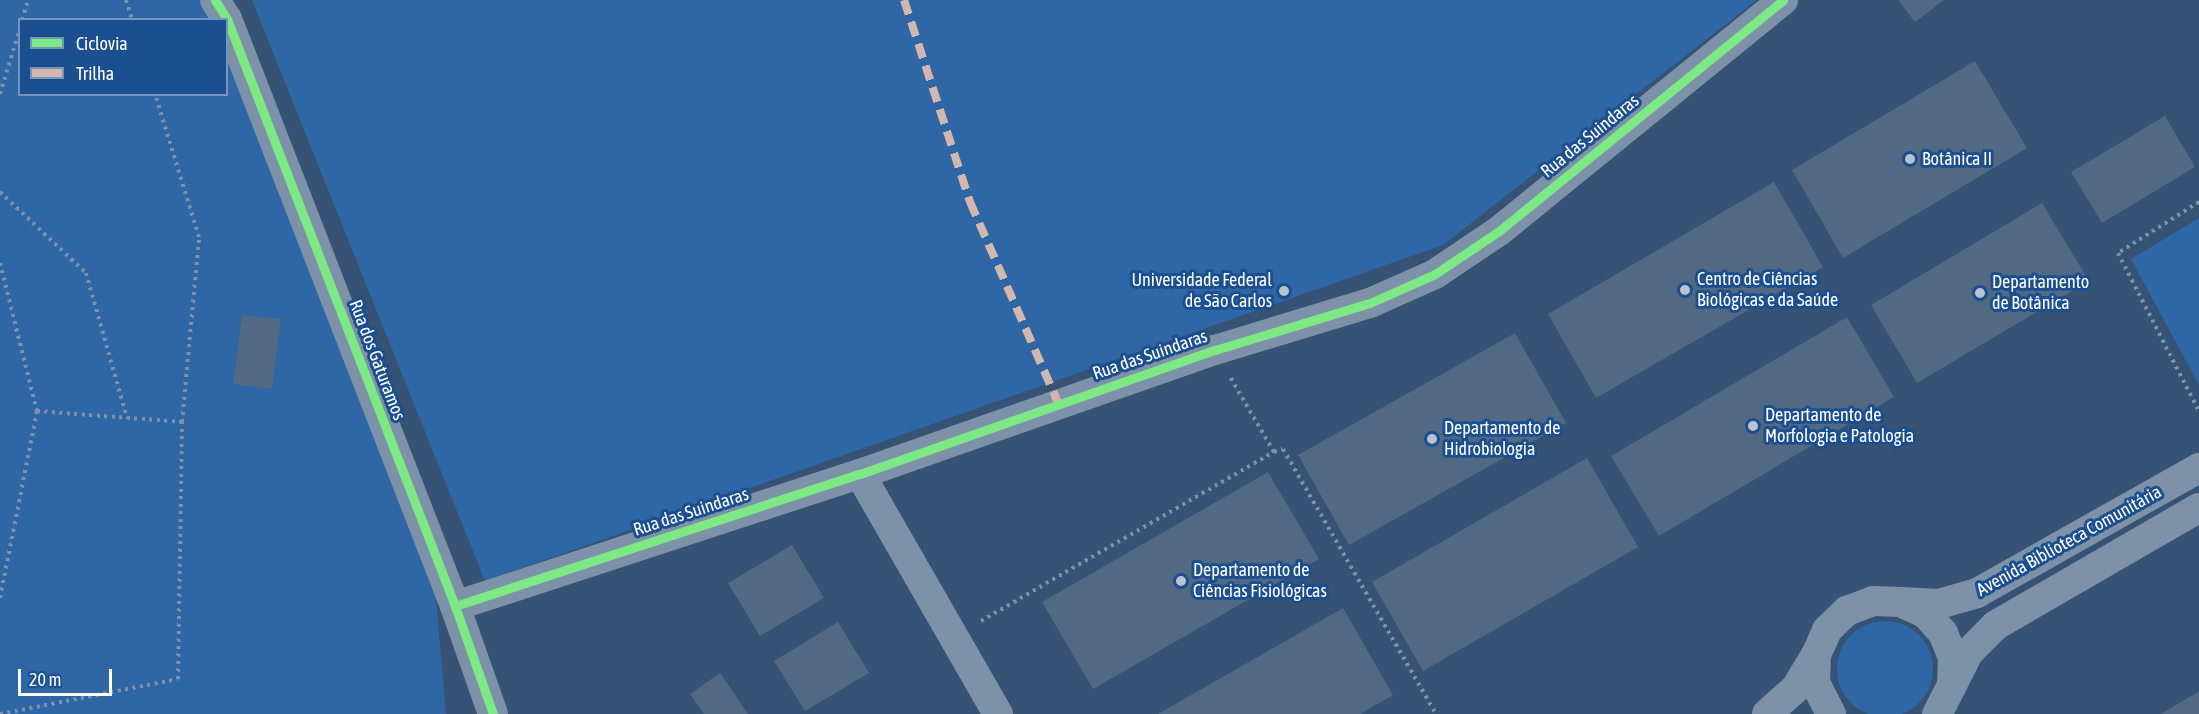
<!DOCTYPE html>
<meta charset="utf-8">
<style>
body{margin:0}
#map{position:relative;width:2199px;height:714px;overflow:hidden;background:#365274;font-family:"Asap Condensed",sans-serif}
div>[style]{position:absolute}
[style*='--x']{left:calc(var(--x)*1px);top:calc(var(--y)*1px);width:calc(var(--w)*1px);rotate:calc(var(--a)*1deg)}
.green>*{inset:0;background:#2f66a5}
.round{border-radius:50%}
.building>*{inset:0;background:#526984}
.path>*{height:4px;margin-top:-2px;transform-origin:0;background:repeating-linear-gradient(90deg,#7d92a8 0 3px,transparent 0 7.5px)}
.street>*{height:30px;margin:-15px;padding:0 15px;transform-origin:15px;border-radius:15px;background:#7d92a8}
.quiet>*{height:8px;margin-top:-4px;transform-origin:0;background:repeating-linear-gradient(90deg,#d1b7ad 0 15px,transparent 0 23px)}
.cycleway>*{height:9px;margin:-4.5px;padding:0 4.5px;transform-origin:4.5px;border-radius:4.5px;background:#7ce984}
.dots>*{width:16px;height:16px;translate:-50% -50%;box-sizing:border-box;border:3px solid #1b4f8f;border-radius:50%}
span{translate:-50% -50%;white-space:nowrap;text-align:center;line-height:1.15;-webkit-text-stroke:6px #1b4f8f;paint-order:stroke}
.street-label{font-size:18px;color:#fff}
.poi-label{font-size:18px;color:#fff}
.left{translate:0 -50%;text-align:left}
.right{translate:-100% -50%;text-align:right}
.legend{position:absolute;left:18px;top:18px;width:210px;height:78px;box-sizing:border-box;background:#1b4f8f;border:2px solid #7695bc;margin:0;padding:8px 10px;list-style:none;font-size:18px;color:#fff}
.legend li{display:flex;align-items:center;gap:12px;height:30px}
.legend b{width:30px;border:2px solid #7695bc}
.scale{position:absolute;left:18px;top:669px;width:94px;height:27px;box-sizing:border-box;border:3px solid #fff;border-top:0;padding-left:8px;font-size:18px;line-height:21px;white-space:nowrap;color:#fff;-webkit-text-stroke:4px #1b4f8f;paint-order:stroke}
</style>
<div id="map">
<div class="green">
<div style="clip-path:polygon(0 0,216px 0,223px 19px,20px 20px,20px 94px,226px 94px,227px 28px,436px 599px,446px 714px,0 714px)"></div>
<div style="clip-path:polygon(252px 0,1757px 0,1443px 245px,485px 581px)"></div>
<div style="clip-path:polygon(2199px 218px,2199px 385px,2131px 259px)"></div>
<div class="round" style="left:1837px;top:621px;width:96px;height:96px"></div>
</div>
<div class="building">
<div style="clip-path:polygon(1898px 0,1944px 0,1915px 22px)"></div>
<div style="clip-path:polygon(1975px 61px,2027px 148px,1843px 258px,1792px 170px)"></div>
<div style="clip-path:polygon(2165px 116px,2195px 167px,2102px 223px,2071px 172px)"></div>
<div style="clip-path:polygon(1774px 182px,1823px 267px,1596px 398px,1548px 314px)"></div>
<div style="clip-path:polygon(2042px 203px,2089px 281px,1917px 383px,1871px 305px)"></div>
<div style="clip-path:polygon(242px 315px,281px 319px,272px 389px,233px 384px)"></div>
<div style="clip-path:polygon(1847px 317px,1894px 397px,1659px 536px,1611px 456px)"></div>
<div style="clip-path:polygon(1515px 333px,1566px 423px,1349px 545px,1298px 455px)"></div>
<div style="clip-path:polygon(1587px 458px,1638px 547px,1423px 671px,1372px 582px)"></div>
<div style="clip-path:polygon(1268px 472px,1319px 559px,1093px 689px,1042px 602px)"></div>
<div style="clip-path:polygon(792px 545px,824px 598px,760px 636px,728px 583px)"></div>
<div style="clip-path:polygon(1343px 608px,1393px 695px,1360px 714px,1158px 714px)"></div>
<div style="clip-path:polygon(838px 622px,869px 673px,805px 711px,774px 661px)"></div>
<div style="clip-path:polygon(720px 673px,748px 714px,704px 714px,690px 694px)"></div>
<div style="clip-path:polygon(2199px 691px,2199px 714px,2161px 714px)"></div>
</div>
<div class="path">
<div style="--x:126;--y:0;--w:21;--a:73"></div>
<div style="--x:22;--y:20;--w:21;--a:-73"></div>
<div style="--x:0;--y:94;--w:69;--a:-73.1"></div>
<div style="--x:0;--y:192;--w:118;--a:43.3"></div>
<div style="--x:86;--y:273;--w:151;--a:74.2"></div>
<div style="--x:2199;--y:202;--w:96;--a:147.8"></div>
<div style="--x:2118;--y:253;--w:178;--a:62.9"></div>
<div style="--x:0;--y:263;--w:153;--a:76"></div>
<div style="--x:37;--y:411;--w:191;--a:101.2"></div>
<div style="--x:37;--y:411;--w:145;--a:4.3"></div>
<div style="--x:1274;--y:452;--w:9;--a:-18"></div>
<div style="--x:1283;--y:449;--w:306;--a:60"></div>
<div style="--x:981;--y:621;--w:338;--a:-30"></div>
<div style="--x:1274;--y:452;--w:87;--a:-120.4"></div>
<div style="--x:0;--y:714;--w:181;--a:-11.1"></div>
<div style="--x:178;--y:679;--w:257;--a:-89.1"></div>
<div style="--x:182;--y:422;--w:186;--a:-84.7"></div>
<div style="--x:199;--y:237;--w:150;--a:-107.1"></div>
</div>
<div class="street">
<div style="--x:215;--y:0;--w:22;--a:58"></div>
<div style="--x:227;--y:19;--w:630;--a:68.77"></div>
<div style="--x:455;--y:606;--w:114;--a:70.6"></div>
<div style="--x:860;--y:474;--w:277;--a:60.1"></div>
<div style="--x:1900;--y:602;--w:39;--a:3"></div>
<div style="--x:1939;--y:604;--w:40;--a:-16"></div>
<div style="--x:1977;--y:593;--w:255;--a:-29.4"></div>
<div style="--x:455;--y:606;--w:426;--a:-18.1"></div>
<div style="--x:860;--y:474;--w:376;--a:-19.3"></div>
<div style="--x:1215;--y:350;--w:162;--a:-16.9"></div>
<div style="--x:1370;--y:303;--w:71;--a:-24"></div>
<div style="--x:1435;--y:274;--w:77;--a:-33.9"></div>
<div style="--x:1499;--y:231;--w:366;--a:-39.1"></div>
<div style="--x:1952;--y:685;--w:37;--a:-63"></div>
<div style="--x:1969;--y:652;--w:38;--a:-45"></div>
<div style="--x:1996;--y:625;--w:234;--a:-30"></div>
<div style="--x:1767;--y:714;--w:39;--a:-42"></div>
<div style="--x:1796;--y:688;--w:39;--a:-59"></div>
<div style="--x:1831;--y:714;--w:36;--a:-117"></div>
<div style="--x:1815;--y:682;--w:27;--a:-88"></div>
<div style="--x:1816;--y:655;--w:27;--a:-66"></div>
<div style="--x:1827;--y:630;--w:28;--a:-44"></div>
<div style="--x:1847;--y:611;--w:28;--a:-21"></div>
<div style="--x:1873;--y:601;--w:27;--a:2"></div>
<div style="--x:1900;--y:602;--w:27;--a:24"></div>
<div style="--x:1925;--y:613;--w:27;--a:48"></div>
<div style="--x:1943;--y:633;--w:27;--a:68"></div>
<div style="--x:1953;--y:658;--w:27;--a:92"></div>
<div style="--x:1952;--y:685;--w:33;--a:117"></div>
</div>
<div class="quiet">
<div style="--x:904;--y:0;--w:213;--a:71.9"></div>
<div style="--x:970;--y:202;--w:222;--a:66.3"></div>
</div>
<div class="cycleway">
<div style="--x:215;--y:0;--w:22;--a:58"></div>
<div style="--x:227;--y:19;--w:630;--a:68.77"></div>
<div style="--x:455;--y:606;--w:114;--a:70.6"></div>
<div style="--x:455;--y:606;--w:426;--a:-18.1"></div>
<div style="--x:860;--y:474;--w:376;--a:-19.3"></div>
<div style="--x:1215;--y:350;--w:162;--a:-16.9"></div>
<div style="--x:1370;--y:303;--w:71;--a:-24"></div>
<div style="--x:1435;--y:274;--w:77;--a:-33.9"></div>
<div style="--x:1499;--y:231;--w:366;--a:-39.1"></div>
</div>
<div class="dots">
<div style="left:1910px;top:159px;background:#b9c2ce"></div>
<div style="left:1685px;top:290px;background:#b9c2ce"></div>
<div style="left:1284px;top:291px;background:#b9c2ce"></div>
<div style="left:1980px;top:293px;background:#b9c2ce"></div>
<div style="left:1753px;top:426px;background:#b9c2ce"></div>
<div style="left:1432px;top:439px;background:#b9c2ce"></div>
<div style="left:1181px;top:581px;background:#b9c2ce"></div>
</div>
<div class="street-label">
<span style="left:1590px;top:136px;rotate:-39deg">Rua das Suindaras</span>
<span style="left:1150px;top:355px;rotate:-19deg">Rua das Suindaras</span>
<span style="left:377px;top:360px;rotate:69deg">Rua dos Gaturamos</span>
<span style="left:691px;top:512px;rotate:-18deg">Rua das Suindaras</span>
<span style="left:2069px;top:541px;rotate:-29deg">Avenida Biblioteca Comunitária</span>
</div>
<div class="poi-label">
<span class="left" style="left:1922px;top:159px">Botânica II</span>
<span class="left" style="left:1697px;top:290px">Centro de Ciências<br>Biológicas e da Saúde</span>
<span class="right" style="left:1272px;top:291px">Universidade Federal<br>de São Carlos</span>
<span class="left" style="left:1992px;top:293px">Departamento<br>de Botânica</span>
<span class="left" style="left:1765px;top:426px">Departamento de<br>Morfologia e Patologia</span>
<span class="left" style="left:1444px;top:439px">Departamento de<br>Hidrobiologia</span>
<span class="left" style="left:1193px;top:581px">Departamento de<br>Ciências Fisiológicas</span>
</div>
<ul class="legend">
<li><b style="height:8px;background:#7ce984"></b>Ciclovia</li>
<li><b style="height:8px;background:#d1b7ad"></b>Trilha</li>
</ul>
<div class="scale">20 m</div>
</div>
